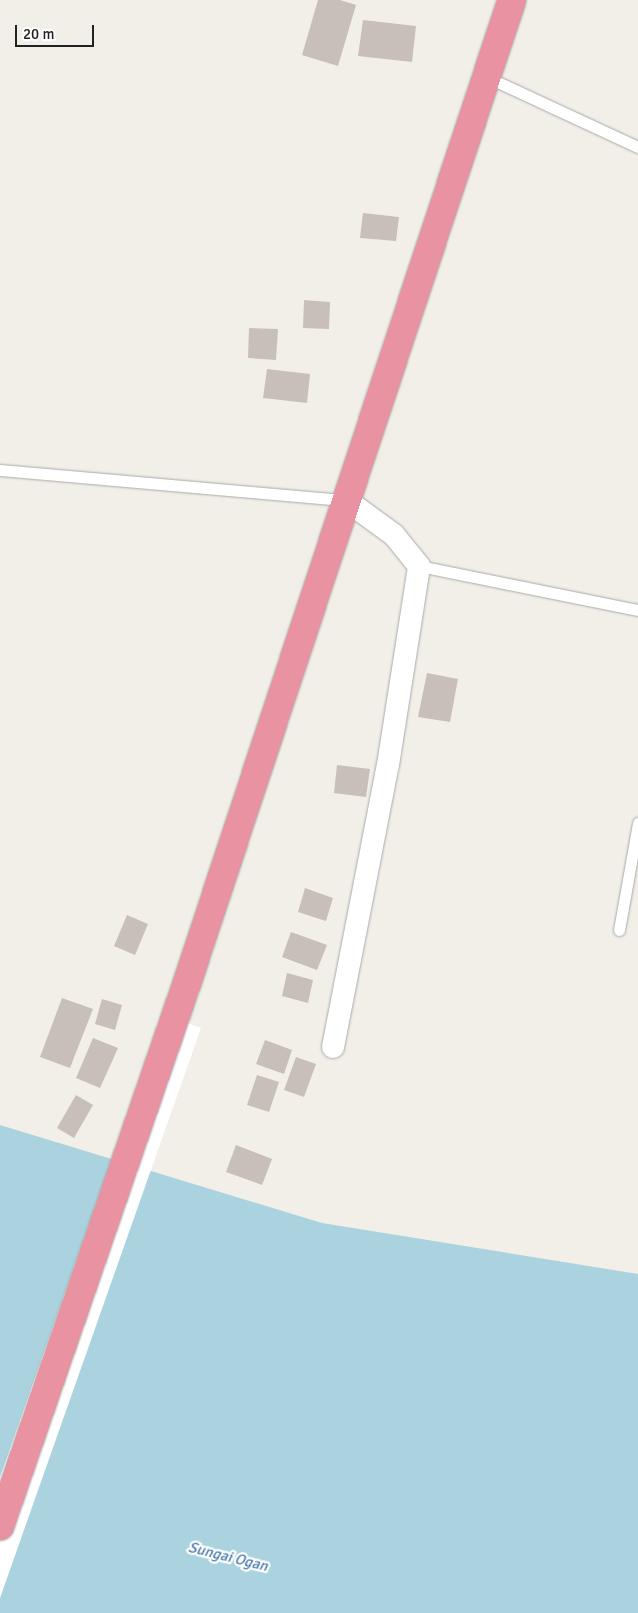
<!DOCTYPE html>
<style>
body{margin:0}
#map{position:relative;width:638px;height:1613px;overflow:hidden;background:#f2efe9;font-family:Signika,sans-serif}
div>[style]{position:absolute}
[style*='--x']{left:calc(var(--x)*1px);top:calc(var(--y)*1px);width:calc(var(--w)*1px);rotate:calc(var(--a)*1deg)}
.water>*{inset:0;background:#aad3df}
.pier>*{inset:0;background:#fff}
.building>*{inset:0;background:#c7bfb8}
.roads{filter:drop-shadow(0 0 1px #a9a9a9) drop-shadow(0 0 1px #a9a9a9)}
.lane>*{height:11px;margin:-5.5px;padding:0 5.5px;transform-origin:5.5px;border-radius:5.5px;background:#fff}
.street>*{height:22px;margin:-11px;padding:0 11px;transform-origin:11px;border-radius:11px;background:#fff}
.highway>*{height:28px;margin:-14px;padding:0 14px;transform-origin:14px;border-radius:14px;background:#e892a2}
span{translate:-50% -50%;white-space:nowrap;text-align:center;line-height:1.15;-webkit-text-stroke:4.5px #fff;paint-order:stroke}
.water-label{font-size:15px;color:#4a7aab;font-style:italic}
.scale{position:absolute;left:15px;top:25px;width:79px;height:22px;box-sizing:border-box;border:2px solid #222;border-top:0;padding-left:6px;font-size:15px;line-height:18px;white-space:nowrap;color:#222;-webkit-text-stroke:4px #fff;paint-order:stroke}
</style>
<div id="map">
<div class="water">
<div style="clip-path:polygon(0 1125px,322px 1223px,638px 1274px,638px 1613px,0 1613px)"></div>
</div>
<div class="pier">
<div style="clip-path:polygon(163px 1014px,201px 1028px,0 1598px,0 1477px)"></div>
</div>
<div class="building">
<div style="clip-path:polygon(318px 0,340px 0,356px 5px,338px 66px,302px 55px)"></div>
<div style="clip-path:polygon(363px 20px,416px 26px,412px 62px,358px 56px)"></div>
<div style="clip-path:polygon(363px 213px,399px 217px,396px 241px,360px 238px)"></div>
<div style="clip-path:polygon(304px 300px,330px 302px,329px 329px,303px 328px)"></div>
<div style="clip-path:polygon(249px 328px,278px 329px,276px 360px,248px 358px)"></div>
<div style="clip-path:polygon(267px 369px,310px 374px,307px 403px,263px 398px)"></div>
<div style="clip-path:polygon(427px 673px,458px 679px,450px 722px,418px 717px)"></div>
<div style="clip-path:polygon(337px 765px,370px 769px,366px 797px,334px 793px)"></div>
<div style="clip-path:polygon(305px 888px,333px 898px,326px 921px,298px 912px)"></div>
<div style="clip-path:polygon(127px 915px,148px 924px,135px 955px,114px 946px)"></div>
<div style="clip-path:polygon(291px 932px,327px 945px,317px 970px,282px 957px)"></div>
<div style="clip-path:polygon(287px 973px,313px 980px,308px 1003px,282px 996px)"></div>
<div style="clip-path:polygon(62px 998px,93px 1009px,70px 1068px,40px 1057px)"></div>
<div style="clip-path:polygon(102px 999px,122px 1005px,115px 1030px,95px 1024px)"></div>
<div style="clip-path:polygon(93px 1038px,118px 1048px,100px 1088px,76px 1078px)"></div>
<div style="clip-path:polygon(265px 1040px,292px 1050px,284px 1074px,256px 1064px)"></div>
<div style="clip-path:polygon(296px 1057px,316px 1064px,304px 1097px,284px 1090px)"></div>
<div style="clip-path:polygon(257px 1075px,279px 1082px,269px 1112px,247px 1105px)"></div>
<div style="clip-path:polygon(76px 1095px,93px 1105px,74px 1138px,57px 1128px)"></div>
<div style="clip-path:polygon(236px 1145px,272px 1159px,262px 1185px,226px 1172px)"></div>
</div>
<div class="roads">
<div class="lane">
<div style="--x:487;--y:77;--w:166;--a:24.9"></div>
<div style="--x:0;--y:470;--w:347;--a:5"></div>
<div style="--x:419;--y:566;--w:223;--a:11.4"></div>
<div style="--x:619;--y:930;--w:109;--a:-79.9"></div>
</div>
<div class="street">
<div style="--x:333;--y:1047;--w:287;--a:-79"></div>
<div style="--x:388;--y:765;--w:201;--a:-81.1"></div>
<div style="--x:419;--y:566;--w:40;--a:-129"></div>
<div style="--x:394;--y:535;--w:59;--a:-143.9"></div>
</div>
<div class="highway">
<div style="--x:0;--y:1526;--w:577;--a:-71"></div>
<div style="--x:188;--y:980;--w:1032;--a:-71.71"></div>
</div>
</div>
<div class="water-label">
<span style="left:228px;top:1557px;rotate:14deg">Sungai Ogan</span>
</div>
<div class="scale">20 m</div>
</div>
